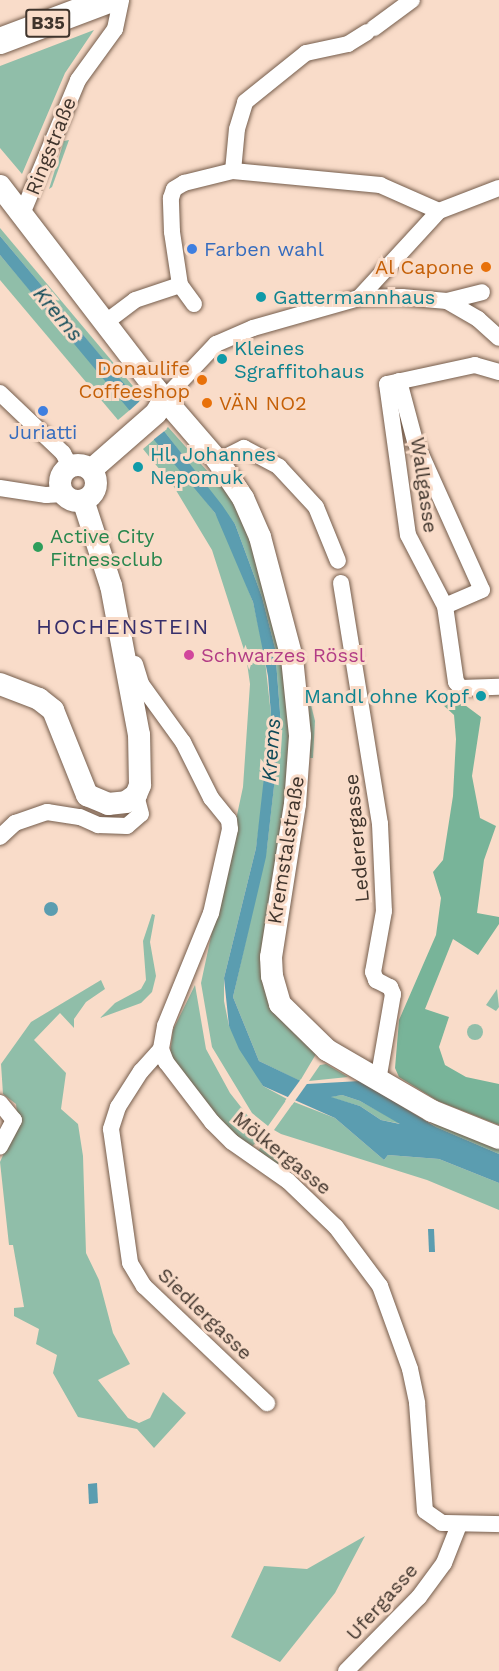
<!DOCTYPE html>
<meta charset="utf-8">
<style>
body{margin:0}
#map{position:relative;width:499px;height:1671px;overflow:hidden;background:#f9dcc9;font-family:"Work Sans",sans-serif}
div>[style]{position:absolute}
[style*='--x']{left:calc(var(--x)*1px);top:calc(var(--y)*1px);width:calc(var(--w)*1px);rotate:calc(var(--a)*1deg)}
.green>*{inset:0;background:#90bea9}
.round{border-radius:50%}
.forest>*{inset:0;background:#78b499}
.water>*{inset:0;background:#5b9db0}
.pier>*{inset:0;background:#f9dcc9}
.roads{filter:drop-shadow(0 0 2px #755d4c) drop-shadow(0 0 2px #755d4c)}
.street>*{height:16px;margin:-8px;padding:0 8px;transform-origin:8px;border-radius:8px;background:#fff}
.secondary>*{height:22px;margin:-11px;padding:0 11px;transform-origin:11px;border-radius:11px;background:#fff}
.secondary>.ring{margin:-11px;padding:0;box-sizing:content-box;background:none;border:22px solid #fff;border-radius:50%}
.primary>*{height:26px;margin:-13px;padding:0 13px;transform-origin:13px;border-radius:13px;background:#fff}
.dots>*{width:16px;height:16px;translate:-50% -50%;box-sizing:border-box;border:3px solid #f9dcc9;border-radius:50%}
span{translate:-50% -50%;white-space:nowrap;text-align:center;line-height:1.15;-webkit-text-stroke:6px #f9dcc9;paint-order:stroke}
.shield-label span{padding:2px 4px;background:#f9dcc9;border:2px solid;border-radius:4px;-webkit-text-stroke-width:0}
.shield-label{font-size:18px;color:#3f342c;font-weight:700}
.street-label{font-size:20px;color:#3f342c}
.shop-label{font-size:20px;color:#366cbe}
.left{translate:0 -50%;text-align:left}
.food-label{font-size:20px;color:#c56008}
.right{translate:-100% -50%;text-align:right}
.culture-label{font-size:20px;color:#0d838f}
.leisure-label{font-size:20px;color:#27864d}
.hotel-label{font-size:20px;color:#b23c85}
.water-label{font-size:21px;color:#0f4a58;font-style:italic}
.quarter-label{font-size:22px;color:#372f6b;letter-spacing:1.5px}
</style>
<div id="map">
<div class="green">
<div style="clip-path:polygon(94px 30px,65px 73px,22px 174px,0 148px,0 66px)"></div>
<div style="clip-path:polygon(69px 140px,52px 187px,49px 189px,64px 141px)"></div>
<div style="clip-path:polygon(0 228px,143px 398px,139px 402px,0 236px)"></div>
<div style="clip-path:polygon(0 255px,131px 409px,118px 420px,0 280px)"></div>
<div style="clip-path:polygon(168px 427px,235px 502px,243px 517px,285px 659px,292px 761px,264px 957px,316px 1054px,300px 1081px,259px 1061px,233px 997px,267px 847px,281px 725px,275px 648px,262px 597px,235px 524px,164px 431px)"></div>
<div style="clip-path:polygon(156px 438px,215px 513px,227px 535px,253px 602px,264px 651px,271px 715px,262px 805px,256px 848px,224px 978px,224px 1001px,229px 1026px,263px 1086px,287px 1099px,268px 1126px,252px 1113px,212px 1047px,201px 983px,243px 787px,250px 684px,246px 656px,212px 550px,174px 487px,143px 449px)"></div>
<div style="clip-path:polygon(309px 697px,315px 721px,313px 758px,310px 758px)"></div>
<div style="clip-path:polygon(152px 914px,155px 915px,150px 942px,156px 976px,152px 992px,141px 1003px,100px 1018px,115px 1003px,141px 989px,146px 980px,143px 941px)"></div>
<div style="clip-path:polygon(101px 980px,105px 989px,86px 1002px,74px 1019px,74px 1028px,60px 1013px,34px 1040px,66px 1073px,61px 1109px,78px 1124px,83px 1156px,86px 1253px,99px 1280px,113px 1333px,130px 1364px,98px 1380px,128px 1418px,139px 1423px,150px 1418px,163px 1392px,186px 1413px,154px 1448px,137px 1429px,78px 1417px,53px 1373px,57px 1355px,36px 1344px,39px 1329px,14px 1316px,14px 1308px,24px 1307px,13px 1245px,9px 1245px,0 1162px,18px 1121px,16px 1104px,3px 1094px,1px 1064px,31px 1022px)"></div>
<div style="clip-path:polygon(195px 985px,206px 1049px,230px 1093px,262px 1134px,252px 1147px,221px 1125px,170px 1055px,173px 1030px)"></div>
<div style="clip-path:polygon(497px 989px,499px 1007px,496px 1011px,486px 1005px)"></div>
<div class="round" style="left:467px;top:1024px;width:16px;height:16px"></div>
<div style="clip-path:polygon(326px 1064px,348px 1077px,309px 1081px,320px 1065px)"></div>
<div style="clip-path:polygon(342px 1095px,360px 1101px,402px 1124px,381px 1120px,360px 1106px,329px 1097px)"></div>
<div style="clip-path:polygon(294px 1102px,335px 1118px,384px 1160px,388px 1155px,439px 1159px,499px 1183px,499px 1210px,427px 1180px,281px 1134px,274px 1130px)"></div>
<div style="clip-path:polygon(416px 1112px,499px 1147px,499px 1154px,436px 1127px)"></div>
<div style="clip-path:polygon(267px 1139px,284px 1173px,258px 1151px)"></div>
<div style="clip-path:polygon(365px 1536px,335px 1593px,280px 1662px,231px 1637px,264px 1566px,307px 1569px)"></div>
</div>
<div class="forest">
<div style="clip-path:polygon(440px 694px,450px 694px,481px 717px,472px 776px,480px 818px,496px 826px,484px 860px,477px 913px,499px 917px,499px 924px,478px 955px,453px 939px,425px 1009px,449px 1017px,439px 1047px,445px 1065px,466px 1077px,499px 1084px,499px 1125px,438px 1101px,399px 1077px,395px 1068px,399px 1020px,436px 935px,441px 898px,433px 872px,443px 860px,453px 796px,456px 739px,454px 715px,442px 704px)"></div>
</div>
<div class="water">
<div style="clip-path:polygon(evenodd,0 236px,164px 431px,222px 505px,235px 524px,262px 597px,275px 648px,281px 725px,266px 857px,233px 997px,259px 1061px,307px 1084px,360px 1081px,436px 1127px,499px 1154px,499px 1183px,439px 1159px,388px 1155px,384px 1160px,335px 1118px,263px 1086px,239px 1049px,229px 1026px,224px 978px,256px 848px,271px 715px,268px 676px,253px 602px,215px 513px,0 255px,0 236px,342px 1095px,360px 1101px,400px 1124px,381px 1120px,360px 1106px,331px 1097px,342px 1095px)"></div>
<div class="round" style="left:44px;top:902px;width:14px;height:14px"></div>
<div style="clip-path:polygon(428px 1229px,434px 1229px,435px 1252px,429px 1252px)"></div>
<div style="clip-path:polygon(97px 1483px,98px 1503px,89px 1504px,88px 1484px)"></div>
</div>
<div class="pier">
<div style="clip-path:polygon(141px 400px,167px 429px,153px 440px,129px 411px)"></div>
<div style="clip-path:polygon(301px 1079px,309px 1081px,292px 1105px,285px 1101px)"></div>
</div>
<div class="roads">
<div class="street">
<div style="--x:374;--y:28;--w:47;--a:-36.4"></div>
<div style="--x:233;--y:171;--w:42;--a:-84.6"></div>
<div style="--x:237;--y:129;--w:28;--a:-73"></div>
<div style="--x:245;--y:102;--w:78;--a:-38.8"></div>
<div style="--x:306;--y:53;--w:43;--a:-12.1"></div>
<div style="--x:348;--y:44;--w:22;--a:-32"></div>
<div style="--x:22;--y:214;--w:145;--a:-67.3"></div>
<div style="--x:78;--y:80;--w:63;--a:-54"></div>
<div style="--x:115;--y:29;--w:30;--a:-78"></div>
<div style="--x:359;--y:298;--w:118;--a:-47.4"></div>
<div style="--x:439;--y:211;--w:64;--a:-21"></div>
<div style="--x:447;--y:301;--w:36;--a:30"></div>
<div style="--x:478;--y:319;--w:28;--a:42"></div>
<div style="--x:194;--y:304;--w:24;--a:-126"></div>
<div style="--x:180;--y:285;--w:54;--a:-98.6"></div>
<div style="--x:172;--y:232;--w:34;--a:-92"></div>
<div style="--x:171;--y:198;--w:9;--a:-72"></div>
<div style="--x:174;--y:189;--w:12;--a:-31"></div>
<div style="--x:184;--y:183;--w:50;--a:-13.8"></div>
<div style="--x:233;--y:171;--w:148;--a:5.4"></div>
<div style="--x:380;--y:185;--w:64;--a:23.8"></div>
<div style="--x:106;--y:322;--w:36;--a:-37"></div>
<div style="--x:135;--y:300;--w:47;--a:-18.4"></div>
<div style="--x:499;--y:372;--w:25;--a:-164"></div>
<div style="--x:475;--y:365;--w:90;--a:167.8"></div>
<div style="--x:387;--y:384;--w:152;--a:82.1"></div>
<div style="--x:408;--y:535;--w:80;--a:62.5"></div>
<div style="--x:445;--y:606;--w:77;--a:81.8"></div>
<div style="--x:456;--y:682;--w:8;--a:50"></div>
<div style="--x:461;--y:688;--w:38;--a:-2"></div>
<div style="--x:399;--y:381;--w:62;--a:75.1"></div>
<div style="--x:415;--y:441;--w:163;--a:65.8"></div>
<div style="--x:482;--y:590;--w:40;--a:156.6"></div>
<div style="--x:0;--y:393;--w:87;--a:43.6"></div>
<div style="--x:63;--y:453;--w:15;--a:62"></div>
<div style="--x:164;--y:399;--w:76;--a:-46.6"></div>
<div style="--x:216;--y:344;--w:40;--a:-23.4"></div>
<div style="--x:253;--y:328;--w:110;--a:-15.8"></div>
<div style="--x:359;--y:298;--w:43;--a:-1.3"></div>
<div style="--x:402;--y:297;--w:45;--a:5.1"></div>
<div style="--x:447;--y:301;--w:36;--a:-14"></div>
<div style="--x:218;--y:461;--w:29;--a:-27"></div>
<div style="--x:244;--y:448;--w:40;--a:28"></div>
<div style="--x:279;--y:467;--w:54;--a:47.2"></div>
<div style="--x:316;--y:507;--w:58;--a:67.8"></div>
<div style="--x:0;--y:488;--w:47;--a:8.7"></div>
<div style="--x:46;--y:495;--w:18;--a:-3"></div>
<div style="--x:341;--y:583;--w:244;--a:80.8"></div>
<div style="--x:380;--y:824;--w:87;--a:87.4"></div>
<div style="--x:384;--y:911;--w:62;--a:100.2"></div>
<div style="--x:373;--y:972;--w:9;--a:69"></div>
<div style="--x:376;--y:980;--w:16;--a:27"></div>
<div style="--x:390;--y:987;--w:8;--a:67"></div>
<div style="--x:393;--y:994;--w:88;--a:99.8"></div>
<div style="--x:135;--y:664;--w:21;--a:73"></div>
<div style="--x:141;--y:684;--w:72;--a:54.1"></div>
<div style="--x:183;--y:742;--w:63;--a:63.4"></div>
<div style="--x:211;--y:798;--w:28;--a:51"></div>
<div style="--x:229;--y:820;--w:9;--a:84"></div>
<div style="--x:230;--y:829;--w:86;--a:102.7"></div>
<div style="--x:211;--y:913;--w:122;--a:112.2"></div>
<div style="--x:165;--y:1026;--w:23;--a:100"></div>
<div style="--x:161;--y:1049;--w:14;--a:69"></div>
<div style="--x:166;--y:1062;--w:76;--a:52.5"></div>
<div style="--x:212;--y:1122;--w:28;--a:45"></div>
<div style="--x:232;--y:1142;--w:68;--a:34.9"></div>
<div style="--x:288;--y:1181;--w:66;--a:43.8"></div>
<div style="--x:336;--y:1227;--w:74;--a:53.3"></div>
<div style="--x:380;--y:1286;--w:88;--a:70.1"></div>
<div style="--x:410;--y:1369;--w:35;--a:78"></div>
<div style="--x:417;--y:1403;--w:108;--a:85.8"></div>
<div style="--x:425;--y:1511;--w:21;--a:35"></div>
<div style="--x:442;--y:1523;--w:57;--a:1"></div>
<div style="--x:0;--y:837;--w:21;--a:-43"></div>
<div style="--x:15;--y:823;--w:34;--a:-19"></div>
<div style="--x:47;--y:812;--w:33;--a:9"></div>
<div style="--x:80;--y:817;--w:20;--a:24"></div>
<div style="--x:98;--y:825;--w:29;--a:2"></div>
<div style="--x:127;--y:826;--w:18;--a:-41"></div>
<div style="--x:141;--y:814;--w:20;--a:-105"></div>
<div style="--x:161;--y:1049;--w:30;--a:132"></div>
<div style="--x:141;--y:1071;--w:43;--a:122.6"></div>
<div style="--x:118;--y:1107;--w:23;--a:108"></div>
<div style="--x:111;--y:1129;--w:135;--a:81.9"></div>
<div style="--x:130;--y:1263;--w:27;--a:59"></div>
<div style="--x:144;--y:1286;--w:170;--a:43.6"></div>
<div style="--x:0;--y:1103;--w:22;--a:51"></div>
<div style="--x:14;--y:1120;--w:30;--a:118"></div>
<div style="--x:346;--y:1671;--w:104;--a:-45.4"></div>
<div style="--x:419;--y:1597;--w:42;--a:-53.7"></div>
<div style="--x:444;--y:1563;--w:41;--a:-68.5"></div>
</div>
<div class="secondary">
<div style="--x:0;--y:186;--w:255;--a:52.5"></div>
<div style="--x:155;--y:388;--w:96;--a:49.2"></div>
<div style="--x:218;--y:461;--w:45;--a:56"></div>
<div style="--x:243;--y:498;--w:43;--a:66.4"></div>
<div style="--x:260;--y:537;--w:125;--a:75.2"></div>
<div style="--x:292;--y:658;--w:78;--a:84.1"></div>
<div style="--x:300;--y:736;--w:68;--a:94.2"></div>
<div style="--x:295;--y:804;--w:155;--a:98.9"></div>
<div style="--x:271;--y:957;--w:19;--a:87"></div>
<div style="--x:272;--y:976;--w:29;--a:74"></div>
<div style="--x:280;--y:1004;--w:66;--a:44.4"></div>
<div style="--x:327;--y:1050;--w:121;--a:30.2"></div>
<div style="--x:432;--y:1111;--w:72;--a:21.9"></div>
<div class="ring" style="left:60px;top:465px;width:14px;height:14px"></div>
<div style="--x:91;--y:470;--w:86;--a:-41.2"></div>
<div style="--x:156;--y:413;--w:16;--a:-60"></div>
<div style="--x:0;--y:684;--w:42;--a:21"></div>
<div style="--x:39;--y:699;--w:18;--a:38"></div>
<div style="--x:53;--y:710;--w:92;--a:68.2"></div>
<div style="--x:87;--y:795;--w:23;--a:23"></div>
<div style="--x:108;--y:804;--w:18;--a:-6"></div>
<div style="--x:126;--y:802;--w:12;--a:-35"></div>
<div style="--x:136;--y:795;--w:11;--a:-68"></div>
<div style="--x:140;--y:785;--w:50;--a:-91.1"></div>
<div style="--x:139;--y:735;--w:152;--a:-100.6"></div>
<div style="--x:111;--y:586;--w:90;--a:-108"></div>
</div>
<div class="primary">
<div style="--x:0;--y:41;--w:116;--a:-20.6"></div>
</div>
</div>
<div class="dots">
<div style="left:192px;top:249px;background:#3f7fe0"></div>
<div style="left:486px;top:267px;background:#e8710a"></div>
<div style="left:261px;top:297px;background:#0f9aa8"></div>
<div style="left:222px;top:359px;background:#0f9aa8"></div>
<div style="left:202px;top:380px;background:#e8710a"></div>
<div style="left:207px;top:403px;background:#e8710a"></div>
<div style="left:43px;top:411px;background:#3f7fe0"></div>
<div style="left:138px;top:467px;background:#0f9aa8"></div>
<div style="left:38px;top:547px;background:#2e9e5b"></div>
<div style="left:189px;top:655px;background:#d1479c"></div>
<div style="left:481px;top:696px;background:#0f9aa8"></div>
</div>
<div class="shield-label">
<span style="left:48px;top:23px">B35</span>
</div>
<div class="street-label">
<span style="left:51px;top:146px;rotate:-68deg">Ringstraße</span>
<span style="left:424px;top:485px;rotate:82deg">Wallgasse</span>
<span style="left:357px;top:838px;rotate:-95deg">Lederergasse</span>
<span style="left:286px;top:850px;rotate:-81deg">Kremstalstraße</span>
<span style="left:282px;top:1153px;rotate:39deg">Mölkergasse</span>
<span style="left:205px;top:1314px;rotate:44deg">Siedlergasse</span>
<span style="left:382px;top:1602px;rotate:-48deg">Ufergasse</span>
</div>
<div class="shop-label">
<span class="left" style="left:204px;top:249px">Farben wahl</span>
<span style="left:43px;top:432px">Juriatti</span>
</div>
<div class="food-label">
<span class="right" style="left:474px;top:267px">Al Capone</span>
<span class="right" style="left:190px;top:380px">Donaulife<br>Coffeeshop</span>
<span class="left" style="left:219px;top:403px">VÄN NO2</span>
</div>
<div class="culture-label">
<span class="left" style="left:273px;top:297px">Gattermannhaus</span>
<span class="left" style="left:234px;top:360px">Kleines<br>Sgraffitohaus</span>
<span class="left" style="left:150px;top:466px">Hl. Johannes<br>Nepomuk</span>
<span class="right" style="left:469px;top:696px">Mandl ohne Kopf</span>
</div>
<div class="leisure-label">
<span class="left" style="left:50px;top:548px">Active City<br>Fitnessclub</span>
</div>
<div class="hotel-label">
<span class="left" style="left:201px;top:655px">Schwarzes Rössl</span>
</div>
<div class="water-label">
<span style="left:58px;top:314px;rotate:50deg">Krems</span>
<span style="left:271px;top:750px;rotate:-86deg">Krems</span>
</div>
<div class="quarter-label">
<span style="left:123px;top:627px">HOCHENSTEIN</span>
</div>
</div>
